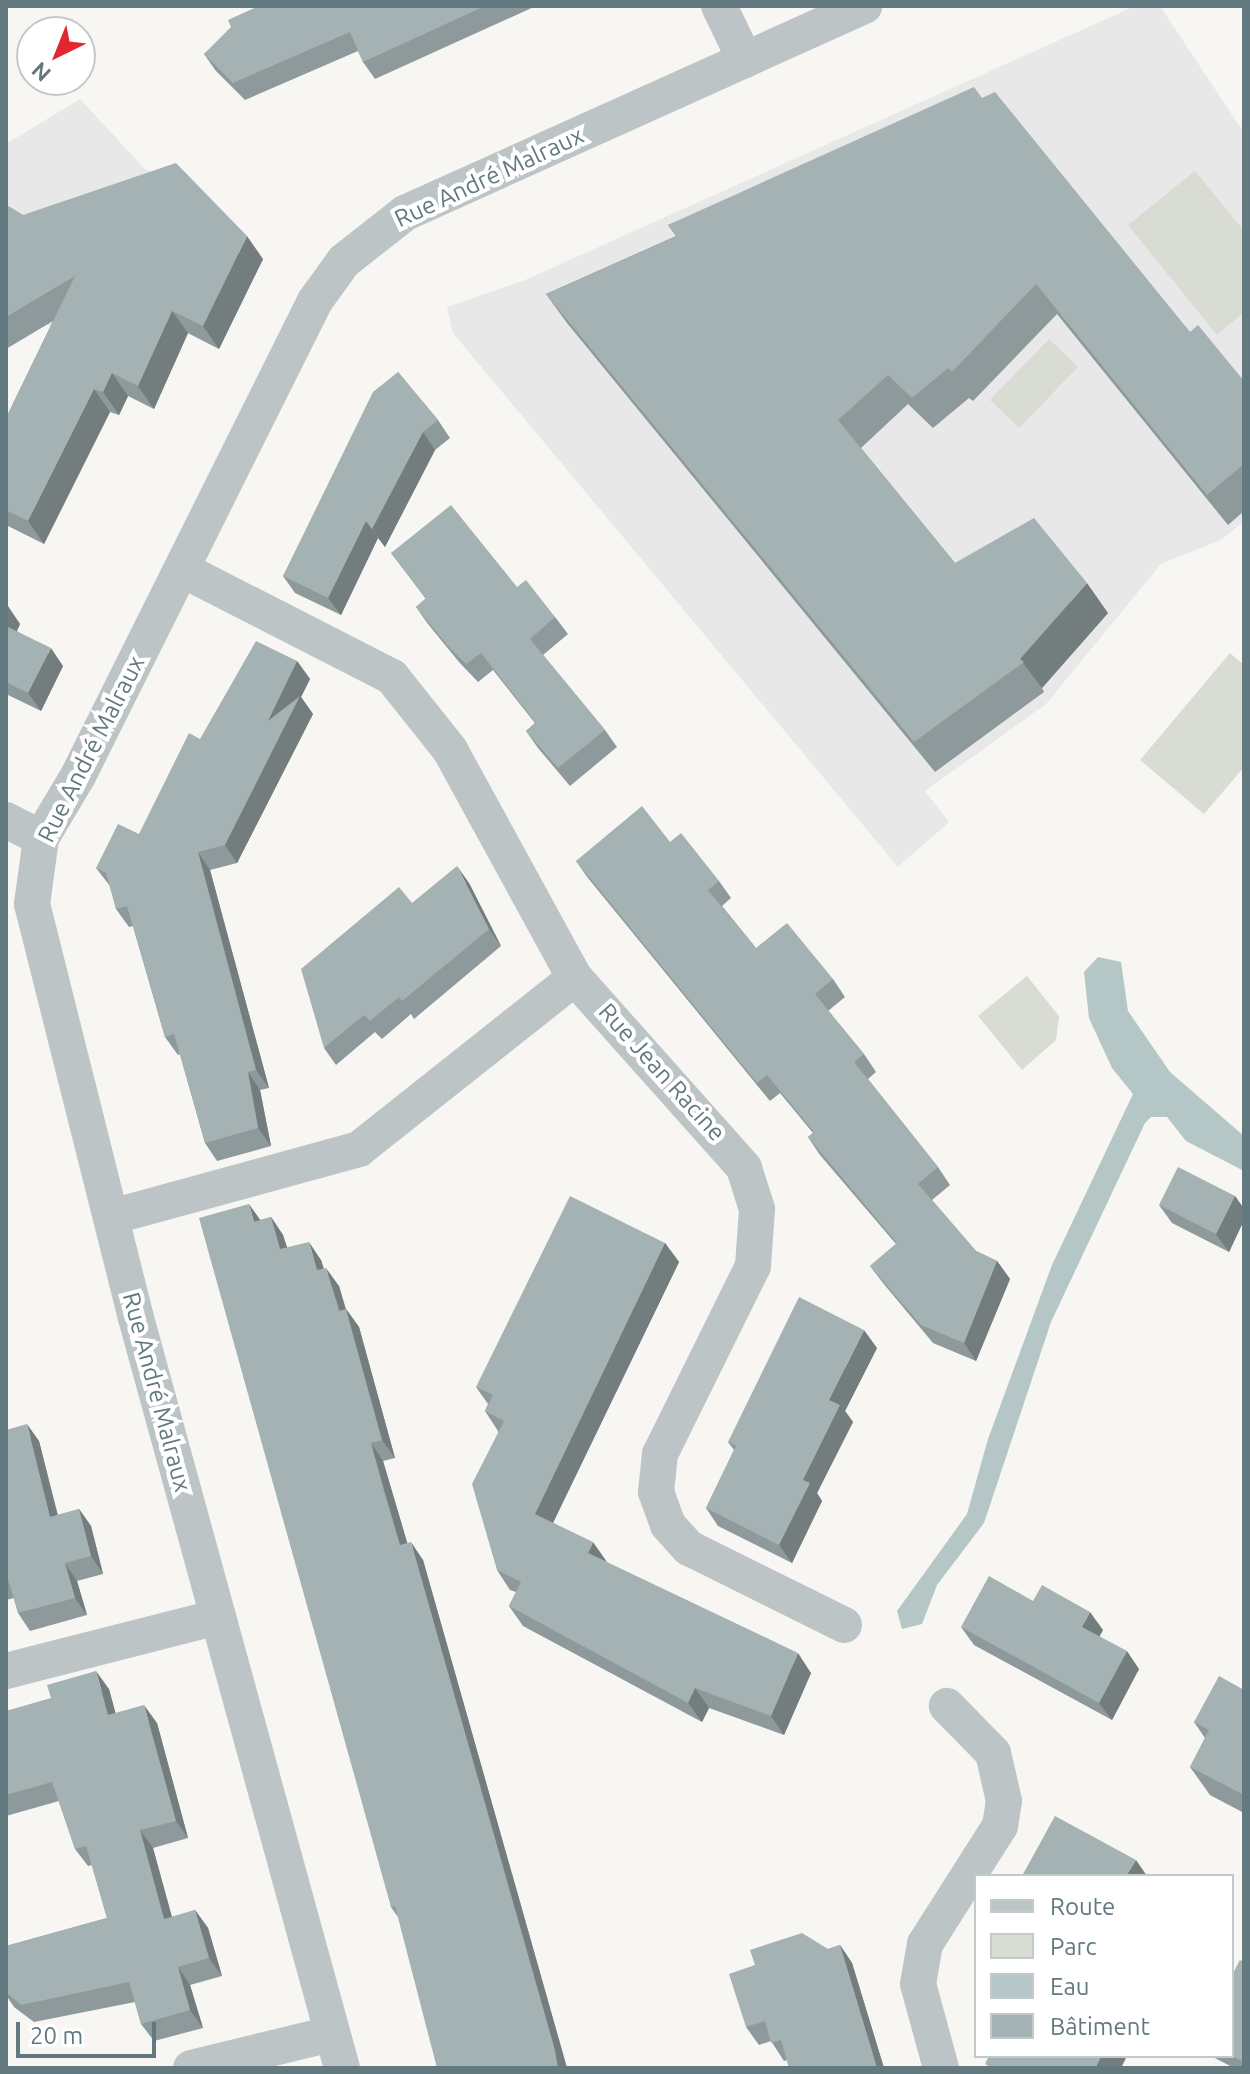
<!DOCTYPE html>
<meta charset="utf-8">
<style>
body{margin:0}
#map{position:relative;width:1250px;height:2074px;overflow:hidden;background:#f7f6f3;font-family:Ubuntu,sans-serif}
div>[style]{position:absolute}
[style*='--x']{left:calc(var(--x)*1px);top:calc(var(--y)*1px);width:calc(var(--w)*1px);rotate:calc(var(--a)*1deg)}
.built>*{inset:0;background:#e7e8e7}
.green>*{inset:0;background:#d8dcd2}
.water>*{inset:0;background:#b5c6c6}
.street>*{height:36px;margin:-18px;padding:0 18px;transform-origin:18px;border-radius:18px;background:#bdc4c6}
.wall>*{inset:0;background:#8d999a}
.shaded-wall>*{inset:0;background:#737d7d}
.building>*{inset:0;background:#a4b2b3}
span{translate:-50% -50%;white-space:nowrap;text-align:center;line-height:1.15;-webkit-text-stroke:8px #fff;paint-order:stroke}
.street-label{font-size:24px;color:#627a7f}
.frame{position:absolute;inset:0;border:8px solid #627a7f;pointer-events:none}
.legend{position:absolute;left:974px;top:1874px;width:260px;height:184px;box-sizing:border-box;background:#fff;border:2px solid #c0cacc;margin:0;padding:10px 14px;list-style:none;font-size:24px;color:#627a7f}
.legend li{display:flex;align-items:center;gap:16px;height:40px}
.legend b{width:40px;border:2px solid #c0cacc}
.north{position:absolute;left:16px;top:16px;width:80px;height:80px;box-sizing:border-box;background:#fff;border:2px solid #c0cacc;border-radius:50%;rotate:223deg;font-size:22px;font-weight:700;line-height:32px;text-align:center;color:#627a7f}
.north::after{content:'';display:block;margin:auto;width:28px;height:36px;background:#e32730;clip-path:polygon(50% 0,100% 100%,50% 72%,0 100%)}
.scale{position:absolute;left:16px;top:2022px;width:140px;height:36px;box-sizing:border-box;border:4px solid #627a7f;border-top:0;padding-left:10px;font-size:24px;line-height:28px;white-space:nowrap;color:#627a7f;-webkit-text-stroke:6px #fff;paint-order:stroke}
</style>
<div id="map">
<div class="built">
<div style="clip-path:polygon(1135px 6px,1160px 6px,1244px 133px,1244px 521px,1221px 540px,1161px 564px,1046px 704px,925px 791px,949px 822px,898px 867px,453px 333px,447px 307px,525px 280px)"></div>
<div style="clip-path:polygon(80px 99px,145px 169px,194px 189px,219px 349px,166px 323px,124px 363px,31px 317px,6px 331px,6px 144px)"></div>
</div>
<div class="green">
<div style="clip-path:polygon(1195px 171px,1244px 231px,1244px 312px,1217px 335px,1128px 225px)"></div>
<div style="clip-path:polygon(1049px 339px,1078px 367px,1019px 428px,990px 400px)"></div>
<div style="clip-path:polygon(1230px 653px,1244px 665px,1244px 767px,1204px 814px,1140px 760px)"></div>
<div style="clip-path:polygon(1027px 976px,1059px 1016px,1056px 1040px,1022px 1070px,978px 1016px)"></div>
</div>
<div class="water">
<div style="clip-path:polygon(1098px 957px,1121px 962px,1128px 1011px,1170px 1072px,1244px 1136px,1244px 1171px,1186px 1141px,1167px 1117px,1151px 1117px,1145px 1123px,1051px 1322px,984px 1523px,937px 1585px,922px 1624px,902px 1629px,897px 1611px,967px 1514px,988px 1439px,1052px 1265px,1133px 1094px,1112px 1068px,1089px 1018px,1084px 972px)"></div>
</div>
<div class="street">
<div style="--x:719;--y:6;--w:60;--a:64.3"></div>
<div style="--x:183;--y:570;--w:235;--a:27.1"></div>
<div style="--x:392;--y:677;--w:93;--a:51.5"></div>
<div style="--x:450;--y:750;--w:260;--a:61.3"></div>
<div style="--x:575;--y:978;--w:254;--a:48.3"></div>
<div style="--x:744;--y:1168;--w:43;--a:72.4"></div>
<div style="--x:757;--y:1209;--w:57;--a:94"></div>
<div style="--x:753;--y:1266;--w:210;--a:116.3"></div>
<div style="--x:660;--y:1454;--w:38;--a:96"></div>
<div style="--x:656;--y:1492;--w:35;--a:70"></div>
<div style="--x:668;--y:1525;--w:31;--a:48"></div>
<div style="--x:689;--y:1548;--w:173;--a:26.4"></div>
<div style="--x:6;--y:820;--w:39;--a:27"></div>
<div style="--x:111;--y:1217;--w:257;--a:-15.3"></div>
<div style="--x:359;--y:1149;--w:275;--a:-38.4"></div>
<div style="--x:6;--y:1671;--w:219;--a:-14.3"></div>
<div style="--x:191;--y:2068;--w:144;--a:-13.7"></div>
<div style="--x:342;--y:2068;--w:778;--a:-105.36"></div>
<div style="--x:136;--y:1318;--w:427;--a:-104.1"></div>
<div style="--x:32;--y:904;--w:67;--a:-82.2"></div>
<div style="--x:41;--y:838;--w:72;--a:-59.2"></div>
<div style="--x:78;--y:776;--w:531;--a:-63.48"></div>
<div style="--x:315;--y:301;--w:49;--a:-54.1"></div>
<div style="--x:344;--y:261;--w:78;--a:-38.2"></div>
<div style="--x:405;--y:213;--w:504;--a:-24.27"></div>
<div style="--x:941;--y:2068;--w:87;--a:-105.3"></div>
<div style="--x:918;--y:1984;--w:41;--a:-80.1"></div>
<div style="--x:925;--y:1944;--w:140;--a:-57.6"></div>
<div style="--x:1000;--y:1826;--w:25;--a:-81"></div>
<div style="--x:1004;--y:1801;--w:49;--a:-102.9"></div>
<div style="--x:993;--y:1753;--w:66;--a:-134.4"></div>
</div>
<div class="wall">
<div style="clip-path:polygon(259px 6px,536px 6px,375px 79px,363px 62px,358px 51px,245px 100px,216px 71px,204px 54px)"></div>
<div style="clip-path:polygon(982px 98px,1190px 332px,1244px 381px,1244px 511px,1228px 525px,1057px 314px,973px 401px,969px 398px,933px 428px,908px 404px,861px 448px,955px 563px,1108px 613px,1042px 688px,1044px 692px,935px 772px,567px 323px,546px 294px,676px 236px,668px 225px)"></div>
<div style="clip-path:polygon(6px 205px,23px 215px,263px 259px,219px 349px,188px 333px,154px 409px,128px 396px,119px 415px,110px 412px,44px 544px,6px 525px,6px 418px,53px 321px,6px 349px)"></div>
<div style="clip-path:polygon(398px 372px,438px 420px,450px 438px,435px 450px,385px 547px,378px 538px,341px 615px,295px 593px,283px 576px)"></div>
<div style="clip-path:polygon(391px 553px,517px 587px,555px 617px,568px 634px,543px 655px,605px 730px,617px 747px,570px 786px,538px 748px,526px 731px,535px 723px,493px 670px,478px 682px,459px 662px,428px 624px,416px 607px,426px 599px)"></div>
<div style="clip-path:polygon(6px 605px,20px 624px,17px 631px,63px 666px,41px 711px,6px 694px)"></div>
<div style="clip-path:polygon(297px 661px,310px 679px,301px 697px,313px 714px,237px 863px,210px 870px,269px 1088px,260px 1090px,271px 1146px,217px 1161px,205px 1143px,180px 1054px,178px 1055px,165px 1037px,133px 926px,129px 927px,116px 909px,110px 886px,96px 868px,139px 834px)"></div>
<div style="clip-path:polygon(670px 842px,719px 881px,731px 898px,722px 906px,756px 948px,833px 979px,845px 997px,828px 1011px,864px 1054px,876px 1072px,868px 1079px,938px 1167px,950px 1185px,932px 1200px,976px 1251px,997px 1261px,1010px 1279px,976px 1361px,933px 1343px,883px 1283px,870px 1266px,896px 1244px,820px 1155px,808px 1137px,813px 1133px,780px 1093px,770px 1101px,588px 878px,576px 861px)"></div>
<div style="clip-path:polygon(469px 883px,501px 946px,414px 1019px,411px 1014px,382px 1039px,375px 1032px,336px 1065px,324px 1048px,412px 903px)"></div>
<div style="clip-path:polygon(1235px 1196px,1244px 1209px,1244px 1220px,1229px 1252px,1172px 1223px,1159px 1205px)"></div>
<div style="clip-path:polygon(271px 1217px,283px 1235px,287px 1247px,321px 1260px,324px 1269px,339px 1286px,346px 1309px,359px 1327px,395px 1458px,383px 1461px,398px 1512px,407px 1543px,423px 1560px,567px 2068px,398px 1917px,391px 1907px,260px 1220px)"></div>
<div style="clip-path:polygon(665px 1243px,679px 1262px,553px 1523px,606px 1562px,811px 1673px,784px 1735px,709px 1708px,702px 1722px,523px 1626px,509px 1606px,516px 1592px,510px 1590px,497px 1570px,498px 1431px,485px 1411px,488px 1404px,476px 1387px)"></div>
<div style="clip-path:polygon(877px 1348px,845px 1411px,853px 1422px,817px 1493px,822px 1501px,792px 1563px,718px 1526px,706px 1508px,734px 1450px,728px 1442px)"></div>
<div style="clip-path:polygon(6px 1430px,39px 1441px,58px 1515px,79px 1509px,91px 1526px,103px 1574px,77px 1581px,87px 1615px,30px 1631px,18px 1613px,14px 1598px,6px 1600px)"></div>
<div style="clip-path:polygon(1033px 1601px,1103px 1630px,1099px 1636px,1139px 1669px,1112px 1720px,974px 1645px,961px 1627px)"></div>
<div style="clip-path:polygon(109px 1689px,115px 1713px,157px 1723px,188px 1838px,153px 1848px,172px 1917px,195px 1910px,208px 1928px,222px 1976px,190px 1985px,203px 2028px,154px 2041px,141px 2024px,135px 2002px,34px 2022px,14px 2007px,6px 1995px,6px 1946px,107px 1918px,92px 1865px,88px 1866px,75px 1849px,59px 1801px,6px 1816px,6px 1711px)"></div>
<div style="clip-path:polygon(1244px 1690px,1244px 1813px,1210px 1795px,1190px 1767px,1205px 1738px,1194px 1722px)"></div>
<div style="clip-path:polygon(840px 1945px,852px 1963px,884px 2068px,789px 2068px,787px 2060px,784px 2061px,771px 2041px,759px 2045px,746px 2027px,828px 1949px)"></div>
<div style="clip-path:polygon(1244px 1962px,1244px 2068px,1234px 2068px,1211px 2056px,1232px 2056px)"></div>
</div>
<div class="shaded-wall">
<div style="clip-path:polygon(247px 236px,263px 259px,219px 349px,203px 326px)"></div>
<div style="clip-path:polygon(172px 311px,188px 333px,154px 409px,138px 386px)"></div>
<div style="clip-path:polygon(112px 373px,128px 396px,119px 415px,103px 392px)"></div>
<div style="clip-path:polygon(94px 389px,110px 412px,44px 544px,28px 521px)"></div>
<div style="clip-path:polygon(423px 432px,435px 450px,385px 547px,372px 529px)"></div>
<div style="clip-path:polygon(366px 521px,378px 538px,341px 615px,328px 598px)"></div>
<div style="clip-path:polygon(1087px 583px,1108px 613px,1042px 688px,1020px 659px)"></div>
<div style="clip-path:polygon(8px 606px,20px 624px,12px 641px,6px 632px,6px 610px)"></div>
<div style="clip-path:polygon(51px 648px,63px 666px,41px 711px,28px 693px)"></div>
<div style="clip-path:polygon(297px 661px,310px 679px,301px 697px,313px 714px,237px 863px,225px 845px,268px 721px)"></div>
<div style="clip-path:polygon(198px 852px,210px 870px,269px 1088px,256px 1070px)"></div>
<div style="clip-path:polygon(457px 866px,469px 883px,501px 946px,489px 929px)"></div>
<div style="clip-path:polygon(248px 1072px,260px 1090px,271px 1146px,258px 1128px)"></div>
<div style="clip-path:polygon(1235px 1196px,1244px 1209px,1244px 1220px,1229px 1252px,1216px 1234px)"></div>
<div style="clip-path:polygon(249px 1204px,261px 1221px,254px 1222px)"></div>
<div style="clip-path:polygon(271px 1217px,283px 1235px,293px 1267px,280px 1249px)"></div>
<div style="clip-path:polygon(309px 1242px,321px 1260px,329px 1288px,317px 1270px)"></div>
<div style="clip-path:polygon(665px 1243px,679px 1262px,548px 1533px,535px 1514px)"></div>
<div style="clip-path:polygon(997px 1261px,1010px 1279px,976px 1361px,964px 1343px)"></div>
<div style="clip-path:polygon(326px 1268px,339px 1286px,348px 1318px,346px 1309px,359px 1327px,395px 1458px,382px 1440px)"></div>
<div style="clip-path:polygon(864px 1330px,877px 1348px,845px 1411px,853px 1422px,817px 1493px,822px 1501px,792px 1563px,779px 1545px,829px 1400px)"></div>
<div style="clip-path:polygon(27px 1424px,39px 1441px,62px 1534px,50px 1517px)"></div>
<div style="clip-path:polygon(371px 1443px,383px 1461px,413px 1562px,400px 1545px)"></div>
<div style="clip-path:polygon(79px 1509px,91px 1526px,103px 1574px,91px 1556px)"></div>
<div style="clip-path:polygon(411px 1542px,423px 1560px,567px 2068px,558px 2068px)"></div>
<div style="clip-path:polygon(593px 1542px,607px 1562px,588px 1553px)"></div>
<div style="clip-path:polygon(65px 1563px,77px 1581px,87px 1615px,75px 1598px)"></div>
<div style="clip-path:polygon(1090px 1612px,1103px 1630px,1095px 1645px,1082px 1627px)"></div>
<div style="clip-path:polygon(1127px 1651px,1139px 1669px,1112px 1720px,1099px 1703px)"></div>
<div style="clip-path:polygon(798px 1653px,811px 1673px,784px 1735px,771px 1716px)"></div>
<div style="clip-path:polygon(96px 1671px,109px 1689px,121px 1733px,108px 1715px)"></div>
<div style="clip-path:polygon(695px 1688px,709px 1708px,702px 1722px,688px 1703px)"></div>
<div style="clip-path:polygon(144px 1705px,157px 1723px,188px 1838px,176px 1821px)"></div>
<div style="clip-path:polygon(140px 1830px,153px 1848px,177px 1936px,164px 1919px)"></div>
<div style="clip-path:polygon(1136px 1860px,1147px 1876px,1126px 1876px)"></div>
<div style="clip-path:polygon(195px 1910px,208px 1928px,222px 1976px,209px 1958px)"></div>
<div style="clip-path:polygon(840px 1945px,852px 1963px,884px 2068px,877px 2068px)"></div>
<div style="clip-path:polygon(178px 1967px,190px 1985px,203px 2028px,190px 2010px)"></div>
<div style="clip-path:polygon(1101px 2056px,1127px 2056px,1121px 2068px,1095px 2068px)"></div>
</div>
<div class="building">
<div style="clip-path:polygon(259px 6px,485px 6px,363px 62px,350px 32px,233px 83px,204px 54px,231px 27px,228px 20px)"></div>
<div style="clip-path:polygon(974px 87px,982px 98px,995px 92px,1190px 332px,1198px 325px,1244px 381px,1244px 464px,1207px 495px,1036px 284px,952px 372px,948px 368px,912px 398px,888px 375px,838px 420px,955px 563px,1034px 518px,1087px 583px,1020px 659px,1024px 662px,914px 742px,546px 294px,677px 236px,668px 225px)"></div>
<div style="clip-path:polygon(176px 163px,247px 236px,203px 326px,172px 311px,138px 386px,112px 373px,103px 392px,94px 389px,28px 521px,6px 510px,6px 418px,75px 276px,6px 317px,6px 205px,23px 215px)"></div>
<div style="clip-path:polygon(398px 372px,438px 420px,423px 432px,372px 529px,366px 521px,328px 598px,283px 576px,373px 392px)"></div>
<div style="clip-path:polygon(451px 505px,517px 587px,526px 580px,555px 617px,530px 639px,605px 730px,558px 768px,526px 731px,536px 723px,481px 653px,466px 664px,447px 645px,416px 607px,426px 598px,391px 553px)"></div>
<div style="clip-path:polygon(6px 626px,51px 648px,28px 693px,6px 682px)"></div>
<div style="clip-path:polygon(256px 641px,297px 661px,268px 721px,300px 696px,225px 845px,198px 852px,256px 1070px,248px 1072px,258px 1128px,205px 1143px,174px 1034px,165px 1037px,127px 906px,116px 909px,106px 873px,96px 868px,118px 824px,139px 834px,189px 733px,200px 739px)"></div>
<div style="clip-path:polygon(642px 806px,670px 842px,681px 833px,719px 881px,708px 890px,756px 948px,787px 923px,833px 979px,815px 994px,864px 1054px,854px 1062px,938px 1167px,918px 1184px,976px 1251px,997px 1261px,964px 1343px,921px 1325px,870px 1266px,897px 1243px,808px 1137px,814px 1132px,767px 1075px,757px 1083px,576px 861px)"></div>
<div style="clip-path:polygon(457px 866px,489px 929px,402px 1001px,399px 997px,370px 1021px,364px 1015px,324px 1048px,301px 969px,399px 887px,412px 903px)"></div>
<div style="clip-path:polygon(1178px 1167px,1235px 1196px,1216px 1234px,1159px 1205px)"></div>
<div style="clip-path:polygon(570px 1196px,665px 1243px,535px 1514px,593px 1542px,588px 1553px,798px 1653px,771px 1716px,695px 1688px,688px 1703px,509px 1606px,521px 1582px,497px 1570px,472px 1484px,504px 1421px,485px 1411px,493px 1395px,476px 1387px)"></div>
<div style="clip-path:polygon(249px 1204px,254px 1222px,271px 1217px,280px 1249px,309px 1242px,317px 1270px,326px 1268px,339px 1311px,346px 1309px,382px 1440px,371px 1443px,385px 1495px,400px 1545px,411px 1542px,555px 2050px,558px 2068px,437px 2068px,395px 1906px,391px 1907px,199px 1218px)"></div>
<div style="clip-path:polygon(799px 1297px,864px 1330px,829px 1400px,840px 1405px,803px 1480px,810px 1483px,779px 1545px,706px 1508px,736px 1446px,728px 1442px)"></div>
<div style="clip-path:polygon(27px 1424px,50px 1517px,79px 1509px,91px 1556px,65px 1563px,75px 1598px,18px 1613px,8px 1579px,6px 1580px,6px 1430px)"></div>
<div style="clip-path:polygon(989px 1576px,1033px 1601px,1042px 1585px,1090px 1612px,1082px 1627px,1127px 1651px,1099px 1703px,961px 1627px)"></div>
<div style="clip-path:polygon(96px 1671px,108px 1715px,144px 1705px,176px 1821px,140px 1830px,164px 1919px,195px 1910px,209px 1958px,178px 1967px,190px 2010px,141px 2024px,129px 1982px,21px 2005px,6px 1992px,6px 1946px,107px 1918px,86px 1846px,75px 1849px,52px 1782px,6px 1795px,6px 1711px,51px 1698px,47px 1685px)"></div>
<div style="clip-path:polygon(1219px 1676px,1244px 1690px,1244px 1795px,1190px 1767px,1209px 1730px,1194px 1722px)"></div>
<div style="clip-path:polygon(1055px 1816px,1136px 1860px,1126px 1876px,1022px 1876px)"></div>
<div style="clip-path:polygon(802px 1933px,828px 1949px,840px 1945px,877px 2068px,789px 2068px,781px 2040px,771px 2043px,765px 2021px,746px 2027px,729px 1974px,755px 1965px,750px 1950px)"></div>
<div style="clip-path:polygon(1240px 1960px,1244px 1962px,1244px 2062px,1232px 2056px,1232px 1975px)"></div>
<div style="clip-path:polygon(989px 2056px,1101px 2056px,1095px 2068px,992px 2068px,985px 2064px)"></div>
</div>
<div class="street-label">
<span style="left:489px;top:177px;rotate:-25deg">Rue André Malraux</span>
<span style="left:91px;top:749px;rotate:-63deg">Rue André Malraux</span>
<span style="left:662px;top:1072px;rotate:48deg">Rue Jean Racine</span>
<span style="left:157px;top:1392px;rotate:75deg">Rue André Malraux</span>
</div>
<div class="frame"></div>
<ul class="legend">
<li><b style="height:10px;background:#bdc4c6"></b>Route</li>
<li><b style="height:22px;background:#d8dcd2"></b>Parc</li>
<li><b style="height:22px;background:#b5c6c6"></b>Eau</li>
<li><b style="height:22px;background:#a4b2b3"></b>Bâtiment</li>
</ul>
<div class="north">N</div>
<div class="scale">20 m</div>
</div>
